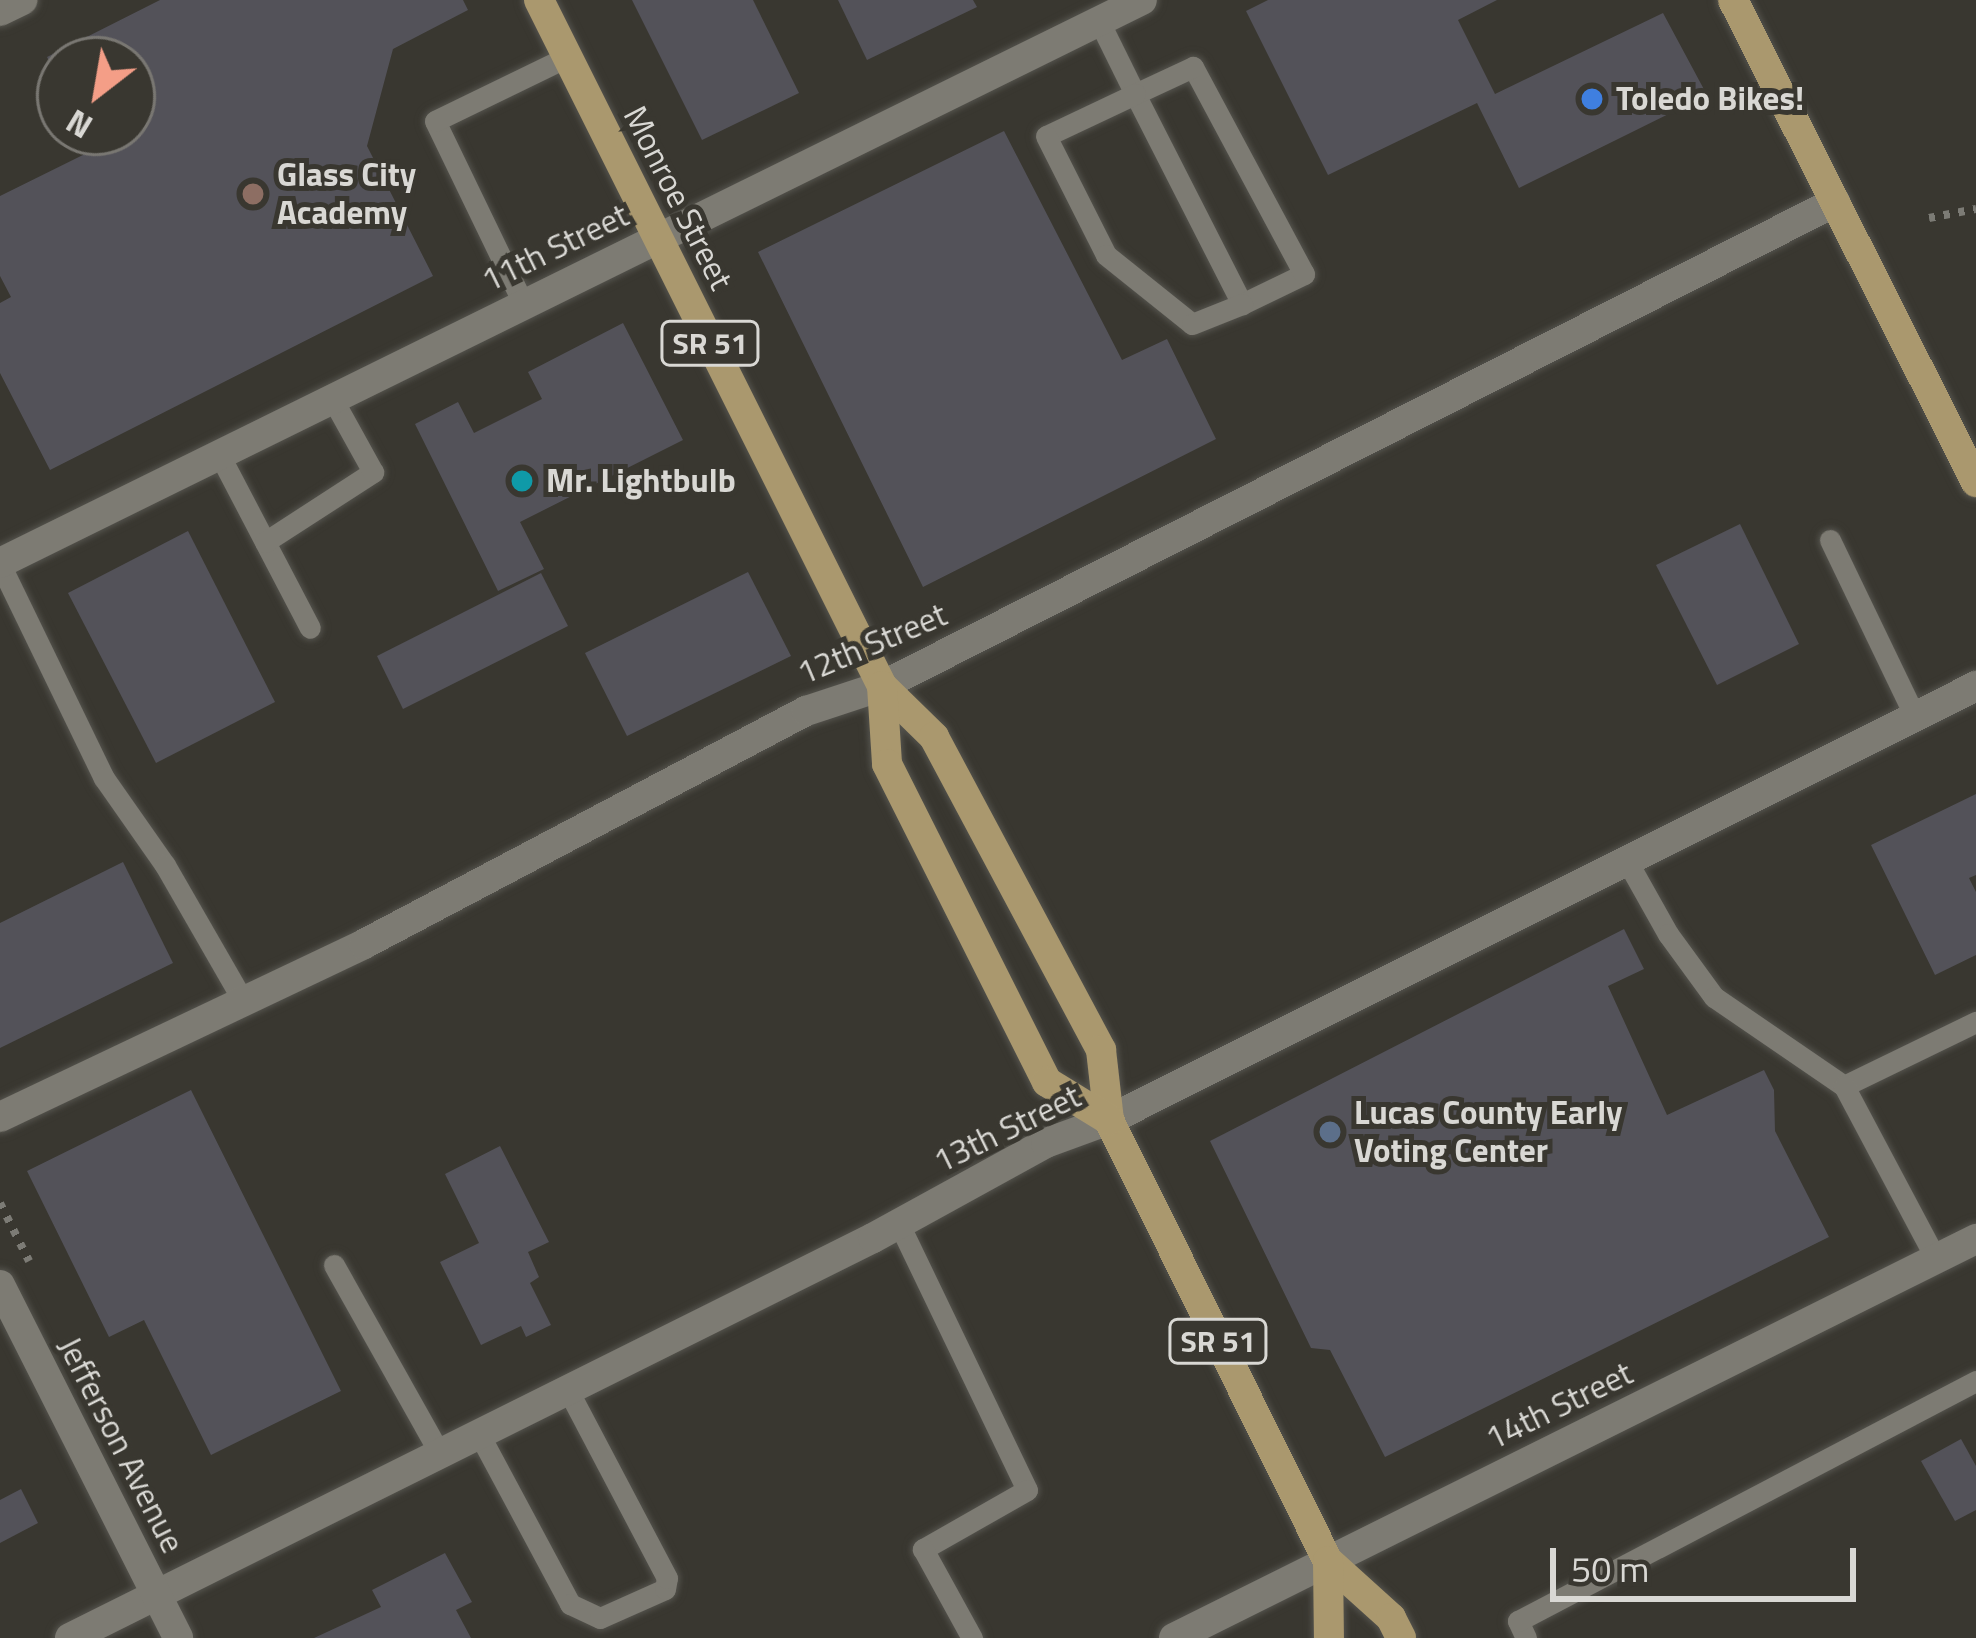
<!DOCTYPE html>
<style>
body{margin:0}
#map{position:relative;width:1976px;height:1638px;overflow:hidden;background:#393730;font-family:"Titillium Web",sans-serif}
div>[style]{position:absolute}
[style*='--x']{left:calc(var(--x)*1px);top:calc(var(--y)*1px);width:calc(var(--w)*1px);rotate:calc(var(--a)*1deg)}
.building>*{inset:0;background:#535259}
.path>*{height:8px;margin-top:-4px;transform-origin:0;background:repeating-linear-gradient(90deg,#7c7b75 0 6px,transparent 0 15px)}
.roads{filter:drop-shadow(0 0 3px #54534d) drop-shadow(0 0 3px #54534d)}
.service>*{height:21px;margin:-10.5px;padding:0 10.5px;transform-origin:10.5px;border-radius:10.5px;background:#7d7b73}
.minor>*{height:30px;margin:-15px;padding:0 15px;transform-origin:15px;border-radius:15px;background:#7d7b73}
.tertiary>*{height:30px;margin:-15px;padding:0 15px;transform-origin:15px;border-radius:15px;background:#7d7b73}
.primary>*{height:30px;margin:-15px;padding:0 15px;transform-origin:15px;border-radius:15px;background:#aa986e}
.dots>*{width:33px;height:33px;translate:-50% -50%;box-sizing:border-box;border:6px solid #393730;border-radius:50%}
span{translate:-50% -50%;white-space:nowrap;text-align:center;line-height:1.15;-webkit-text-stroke:10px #393730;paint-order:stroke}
.shield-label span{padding:3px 9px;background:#393730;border:3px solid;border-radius:9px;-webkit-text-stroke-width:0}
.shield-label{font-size:30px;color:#d9d8d4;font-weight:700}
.poi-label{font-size:33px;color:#d9d8d4;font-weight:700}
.left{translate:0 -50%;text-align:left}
.street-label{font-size:33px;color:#d9d8d4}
.north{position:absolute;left:36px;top:36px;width:120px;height:120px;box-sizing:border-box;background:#393730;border:3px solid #797772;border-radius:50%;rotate:211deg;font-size:33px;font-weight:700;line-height:48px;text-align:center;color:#d9d8d4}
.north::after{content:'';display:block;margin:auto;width:42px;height:54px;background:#f49e87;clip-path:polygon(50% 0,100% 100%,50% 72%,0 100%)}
.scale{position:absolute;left:1550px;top:1548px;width:306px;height:54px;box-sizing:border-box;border:6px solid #d9d8d4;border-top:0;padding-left:15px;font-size:36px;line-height:42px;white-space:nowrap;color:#d9d8d4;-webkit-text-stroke:9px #393730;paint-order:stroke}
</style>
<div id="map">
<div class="building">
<div style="clip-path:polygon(160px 0,463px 0,468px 10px,393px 49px,367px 146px,433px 276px,50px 470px,0 373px,0 303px,11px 297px,0 276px,0 196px,93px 150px,84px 132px,132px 132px,132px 60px,60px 60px,60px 84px,47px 57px)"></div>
<div style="clip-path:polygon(632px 0,753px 0,799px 93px,702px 140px)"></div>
<div style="clip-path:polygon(838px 0,973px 0,977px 7px,867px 60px)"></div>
<div style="clip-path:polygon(1268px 0,1497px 0,1458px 20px,1495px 94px,1663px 13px,1707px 95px,1519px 188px,1477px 103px,1328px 175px,1246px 11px)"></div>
<div style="clip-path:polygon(1004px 131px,1122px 360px,1167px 339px,1216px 439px,923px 587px,758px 252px)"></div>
<div style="clip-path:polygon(623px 323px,683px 440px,520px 522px,544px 569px,498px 591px,415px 424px,458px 402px,474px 433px,542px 399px,528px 372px)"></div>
<div style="clip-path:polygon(1740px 524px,1799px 644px,1717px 685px,1656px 565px)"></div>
<div style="clip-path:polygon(188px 531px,275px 702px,156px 763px,68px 593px)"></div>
<div style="clip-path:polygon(748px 572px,791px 656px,627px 736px,585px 653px)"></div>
<div style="clip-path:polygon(541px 573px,568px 626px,403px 709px,377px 656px)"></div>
<div style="clip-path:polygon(1976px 794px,1976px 875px,1969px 878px,1976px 892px,1976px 955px,1935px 975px,1871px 845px)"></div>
<div style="clip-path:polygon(123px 862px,173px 963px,0 1048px,0 923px)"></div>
<div style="clip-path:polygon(1624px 929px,1644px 969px,1608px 986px,1667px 1115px,1764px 1070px,1774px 1090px,1775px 1131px,1829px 1237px,1385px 1457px,1330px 1350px,1311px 1348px,1210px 1141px)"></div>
<div style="clip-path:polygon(191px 1090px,341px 1391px,211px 1455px,144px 1320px,109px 1337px,27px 1171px)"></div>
<div style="clip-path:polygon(500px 1146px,549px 1242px,528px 1252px,539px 1277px,530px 1283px,551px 1325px,526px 1337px,521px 1326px,481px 1345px,440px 1262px,479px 1243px,445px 1174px)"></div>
<div style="clip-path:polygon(1961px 1439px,1976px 1466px,1976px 1510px,1955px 1521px,1921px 1461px)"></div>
<div style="clip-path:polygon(21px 1489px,38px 1523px,0 1543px,0 1500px)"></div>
<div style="clip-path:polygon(445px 1553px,472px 1602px,456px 1610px,471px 1638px,314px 1638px,381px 1607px,372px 1590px)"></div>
</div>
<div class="path">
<div style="--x:1929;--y:218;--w:48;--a:-10.8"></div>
<div style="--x:0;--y:1203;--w:65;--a:63.4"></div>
</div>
<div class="roads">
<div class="service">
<div style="--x:1099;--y:21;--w:81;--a:63.7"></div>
<div style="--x:1135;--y:94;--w:236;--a:63"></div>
<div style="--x:1242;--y:304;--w:69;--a:-25.8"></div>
<div style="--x:1304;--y:274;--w:235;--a:-118.2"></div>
<div style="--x:1193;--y:67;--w:64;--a:155"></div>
<div style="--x:1135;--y:94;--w:98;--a:154.7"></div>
<div style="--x:1046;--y:136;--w:133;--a:63.2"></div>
<div style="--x:1106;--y:255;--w:110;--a:38.7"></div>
<div style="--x:1192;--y:324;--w:54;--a:-21.8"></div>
<div style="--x:523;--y:303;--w:202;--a:-115.8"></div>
<div style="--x:435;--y:121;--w:147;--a:-25.9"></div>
<div style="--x:219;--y:454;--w:196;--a:62.4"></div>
<div style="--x:1830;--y:540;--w:196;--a:64.3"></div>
<div style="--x:265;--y:542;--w:129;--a:-32.9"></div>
<div style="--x:373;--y:472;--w:85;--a:-119"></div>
<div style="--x:0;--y:564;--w:238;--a:64.1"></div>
<div style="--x:104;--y:778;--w:106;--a:55"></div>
<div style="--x:165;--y:865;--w:155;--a:60.1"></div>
<div style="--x:1627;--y:861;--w:84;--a:60.7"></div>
<div style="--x:1668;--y:934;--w:78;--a:53.9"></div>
<div style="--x:1714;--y:997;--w:158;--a:34.4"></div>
<div style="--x:1844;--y:1086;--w:147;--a:-25.9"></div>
<div style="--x:1844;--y:1086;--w:196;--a:62"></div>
<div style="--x:899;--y:1224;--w:295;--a:64.3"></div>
<div style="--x:1027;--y:1490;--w:120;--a:150.4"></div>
<div style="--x:923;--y:1549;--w:102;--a:61.2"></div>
<div style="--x:334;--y:1265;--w:217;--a:60.7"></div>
<div style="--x:479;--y:1434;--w:193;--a:61.8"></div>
<div style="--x:570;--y:1604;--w:33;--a:25"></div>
<div style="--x:600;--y:1618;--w:71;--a:-24"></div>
<div style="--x:665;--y:1589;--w:11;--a:-80"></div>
<div style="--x:667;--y:1578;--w:212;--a:-117.8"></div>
<div style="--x:1526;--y:1638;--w:19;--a:-115"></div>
<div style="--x:1518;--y:1621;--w:517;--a:-27.66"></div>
</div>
<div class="minor">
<div style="--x:0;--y:11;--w:25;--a:-26"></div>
<div style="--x:0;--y:1117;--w:403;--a:-25.4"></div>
<div style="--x:364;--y:944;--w:500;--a:-27.8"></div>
<div style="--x:806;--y:711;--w:80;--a:-18.2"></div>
<div style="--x:882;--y:686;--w:1069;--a:-26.92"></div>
<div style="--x:70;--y:1638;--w:897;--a:-26.48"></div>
<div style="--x:873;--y:1238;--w:197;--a:-28.8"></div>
<div style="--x:1046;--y:1143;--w:67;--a:-20.1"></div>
<div style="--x:1109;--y:1120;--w:970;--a:-26.59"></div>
</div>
<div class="tertiary">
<div style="--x:0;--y:563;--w:1273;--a:-26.24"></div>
<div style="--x:0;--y:1285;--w:395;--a:63.2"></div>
<div style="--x:1174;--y:1638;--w:896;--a:-26.45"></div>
</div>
<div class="primary">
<div style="--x:539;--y:0;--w:767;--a:63.43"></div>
<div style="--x:882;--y:686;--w:73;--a:44.4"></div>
<div style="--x:934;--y:737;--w:355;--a:61.9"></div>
<div style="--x:1101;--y:1050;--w:70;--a:83.5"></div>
<div style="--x:1109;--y:1120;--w:492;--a:63.6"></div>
<div style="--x:1328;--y:1561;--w:85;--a:42.1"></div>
<div style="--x:1391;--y:1618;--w:22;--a:63"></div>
<div style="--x:1733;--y:0;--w:540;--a:63.25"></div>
<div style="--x:882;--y:686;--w:78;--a:86.3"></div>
<div style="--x:887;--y:764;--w:356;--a:63.3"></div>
<div style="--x:1047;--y:1082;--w:73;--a:31.5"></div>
<div style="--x:1328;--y:1561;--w:77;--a:89.3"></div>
</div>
</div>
<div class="dots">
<div style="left:1592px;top:99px;background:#3f7fe0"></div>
<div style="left:253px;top:194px;background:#8d6e63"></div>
<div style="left:522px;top:481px;background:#0f9aa8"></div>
<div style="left:1330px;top:1132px;background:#5c6f8a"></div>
</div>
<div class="shield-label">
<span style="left:710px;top:343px">SR 51</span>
<span style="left:1218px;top:1341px">SR 51</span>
</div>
<div class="poi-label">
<span class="left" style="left:1616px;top:99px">Toledo Bikes!</span>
<span class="left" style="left:277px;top:194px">Glass City<br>Academy</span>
<span class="left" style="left:546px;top:481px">Mr. Lightbulb</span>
<span class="left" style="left:1354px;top:1132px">Lucas County Early<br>Voting Center</span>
</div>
<div class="street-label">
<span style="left:678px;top:198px;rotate:63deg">Monroe Street</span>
<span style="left:555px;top:248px;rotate:-26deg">11th Street</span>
<span style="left:872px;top:644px;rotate:-23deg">12th Street</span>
<span style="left:1007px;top:1129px;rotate:-26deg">13th Street</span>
<span style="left:1559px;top:1406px;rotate:-26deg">14th Street</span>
<span style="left:121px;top:1445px;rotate:63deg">Jefferson Avenue</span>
</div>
<div class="north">N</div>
<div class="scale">50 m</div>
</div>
